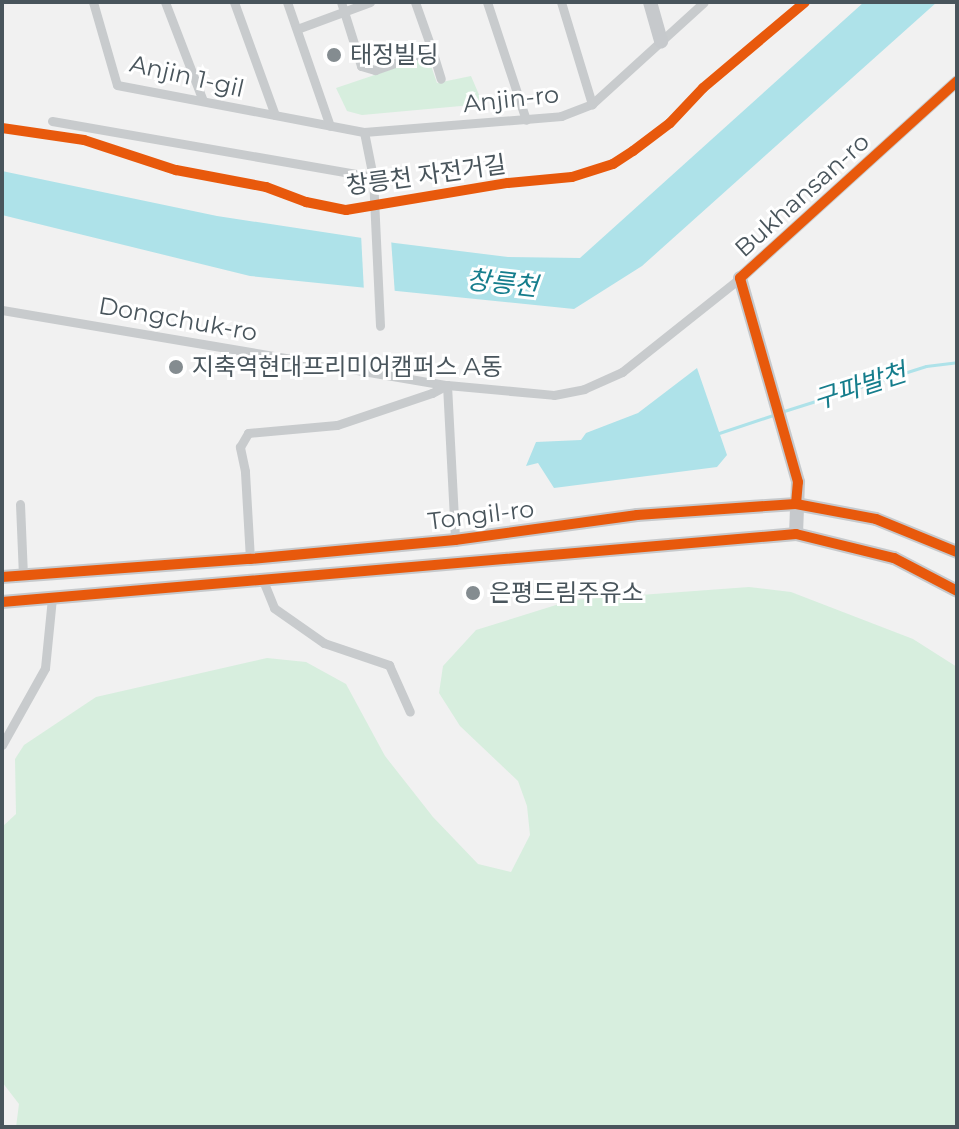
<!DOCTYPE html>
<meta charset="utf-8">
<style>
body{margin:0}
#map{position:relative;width:959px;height:1129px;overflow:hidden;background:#f1f1f1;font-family:Montserrat,"Noto Sans KR",sans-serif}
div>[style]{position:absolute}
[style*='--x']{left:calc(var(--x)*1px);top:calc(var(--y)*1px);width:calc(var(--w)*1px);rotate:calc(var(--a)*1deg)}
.green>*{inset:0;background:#d7eede}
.water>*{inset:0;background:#aee2e9}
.pier>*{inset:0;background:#f1f1f1}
.stream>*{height:3px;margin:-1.5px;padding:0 1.5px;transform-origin:1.5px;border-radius:1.5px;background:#aee2e9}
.minor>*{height:9px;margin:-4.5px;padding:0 4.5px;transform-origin:4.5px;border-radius:4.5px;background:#c8cbcd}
.secondary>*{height:12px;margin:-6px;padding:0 6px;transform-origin:6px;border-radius:6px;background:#c9ccce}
.primary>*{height:14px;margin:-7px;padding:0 7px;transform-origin:7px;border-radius:7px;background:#c6c9cc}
.cycleway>*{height:10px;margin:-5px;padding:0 5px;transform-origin:5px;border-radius:5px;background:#e8590c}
.dots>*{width:22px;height:22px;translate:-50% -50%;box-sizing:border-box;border:4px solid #fff;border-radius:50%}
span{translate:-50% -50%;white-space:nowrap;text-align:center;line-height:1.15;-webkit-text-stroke:6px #fff;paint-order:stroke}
.poi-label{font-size:24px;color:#49555c}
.left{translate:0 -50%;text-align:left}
.street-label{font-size:24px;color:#49555c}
.water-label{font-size:26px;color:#157d8c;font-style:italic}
.frame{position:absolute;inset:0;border:4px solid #49555c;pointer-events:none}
</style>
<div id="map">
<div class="green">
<div style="clip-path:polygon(428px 57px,437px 83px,471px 76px,483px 104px,362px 115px,347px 111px,336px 88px)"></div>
<div style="clip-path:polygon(749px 587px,791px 592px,913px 639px,957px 667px,957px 1127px,16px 1127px,19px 1104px,2px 1082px,2px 827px,16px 814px,15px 759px,24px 745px,96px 697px,267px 658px,306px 662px,346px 684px,385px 756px,433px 817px,478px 864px,511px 872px,530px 835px,527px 806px,518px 781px,460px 726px,439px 693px,443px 666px,476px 630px,572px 600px)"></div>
</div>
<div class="water">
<div style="clip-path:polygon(864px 2px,937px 2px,642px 266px,574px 309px,250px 276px,2px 215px,2px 171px,217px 216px,395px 243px,508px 257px,580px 258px)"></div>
<div style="clip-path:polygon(697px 368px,727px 455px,717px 467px,554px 488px,538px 463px,526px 466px,536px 442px,581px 440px,586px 433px,638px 413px)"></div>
</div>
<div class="pier">
<div style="clip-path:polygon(361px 234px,391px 239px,395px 295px,364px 292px)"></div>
</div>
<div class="stream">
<div style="--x:784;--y:411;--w:149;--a:-17.6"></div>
<div style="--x:926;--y:366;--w:31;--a:-7"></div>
<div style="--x:719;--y:433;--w:57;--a:-18.4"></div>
</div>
<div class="minor">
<div style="--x:93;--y:2;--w:86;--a:73.9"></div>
<div style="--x:117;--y:85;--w:251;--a:10.8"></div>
<div style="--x:364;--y:132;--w:198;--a:-4.6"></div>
<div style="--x:561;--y:116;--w:33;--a:-21"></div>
<div style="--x:592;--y:104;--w:151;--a:-42.3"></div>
<div style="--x:165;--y:2;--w:106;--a:69"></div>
<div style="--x:234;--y:2;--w:120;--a:70.1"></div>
<div style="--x:287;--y:2;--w:131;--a:70.9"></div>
<div style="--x:341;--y:2;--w:67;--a:72.6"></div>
<div style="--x:361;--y:66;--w:15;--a:16"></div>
<div style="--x:375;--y:70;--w:60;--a:-19.3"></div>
<div style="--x:432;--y:50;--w:51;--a:-109.5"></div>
<div style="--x:487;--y:2;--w:124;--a:71.7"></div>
<div style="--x:561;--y:2;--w:107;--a:73.1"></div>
<div style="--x:297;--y:29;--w:78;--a:-20.3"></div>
<div style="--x:432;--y:50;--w:30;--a:73"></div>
<div style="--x:52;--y:121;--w:326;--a:9.9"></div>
<div style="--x:364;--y:132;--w:46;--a:78.7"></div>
<div style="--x:373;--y:177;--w:149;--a:87.3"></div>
<div style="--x:2;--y:310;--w:451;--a:9.6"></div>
<div style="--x:447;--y:385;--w:107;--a:5.3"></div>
<div style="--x:554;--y:395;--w:31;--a:-11"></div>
<div style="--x:584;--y:389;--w:42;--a:-24.1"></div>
<div style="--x:622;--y:372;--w:151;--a:-38.5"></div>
<div style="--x:447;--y:385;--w:155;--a:87"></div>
<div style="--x:20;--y:504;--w:71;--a:87.6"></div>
<div style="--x:250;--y:559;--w:88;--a:-93.3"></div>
<div style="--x:245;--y:471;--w:25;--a:-102"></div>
<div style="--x:240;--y:447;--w:16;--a:-60"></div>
<div style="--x:248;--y:433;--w:89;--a:-5.1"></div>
<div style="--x:337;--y:425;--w:100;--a:-18.6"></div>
<div style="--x:432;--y:393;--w:17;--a:-28"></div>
<div style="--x:262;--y:578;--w:32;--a:68"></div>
<div style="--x:274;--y:608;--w:61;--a:35"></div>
<div style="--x:324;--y:643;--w:69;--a:18.7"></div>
<div style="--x:389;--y:665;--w:51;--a:65.9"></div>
<div style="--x:2;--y:745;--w:88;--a:-60.8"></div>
<div style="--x:45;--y:668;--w:70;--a:-84.3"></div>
</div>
<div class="secondary">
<div style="--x:740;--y:278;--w:293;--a:-42.2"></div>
</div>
<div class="primary">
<div style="--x:650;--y:2;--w:41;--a:74.2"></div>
<div style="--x:740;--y:278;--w:212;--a:74.1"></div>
<div style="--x:798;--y:482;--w:52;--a:92.2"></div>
<div style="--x:2;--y:577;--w:249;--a:-4.2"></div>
<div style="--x:250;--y:559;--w:206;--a:-5.3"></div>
<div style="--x:455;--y:540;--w:184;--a:-7.8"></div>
<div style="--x:637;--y:515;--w:159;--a:-4"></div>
<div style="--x:796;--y:504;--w:81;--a:10.6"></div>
<div style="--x:876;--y:519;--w:87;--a:22.2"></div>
<div style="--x:2;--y:602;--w:797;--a:-4.89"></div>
<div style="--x:796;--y:534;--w:101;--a:13.8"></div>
<div style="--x:894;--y:558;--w:71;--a:27.6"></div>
</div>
<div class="cycleway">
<div style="--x:2;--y:128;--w:83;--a:8.3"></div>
<div style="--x:84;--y:140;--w:97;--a:18.1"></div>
<div style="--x:176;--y:170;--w:92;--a:10.7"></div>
<div style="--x:266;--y:187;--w:43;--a:20.6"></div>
<div style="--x:306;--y:202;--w:41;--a:11.3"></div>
<div style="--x:346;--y:210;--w:164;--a:-9.5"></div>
<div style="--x:508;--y:183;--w:64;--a:-5.4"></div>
<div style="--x:572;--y:177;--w:43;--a:-17.6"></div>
<div style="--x:613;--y:164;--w:24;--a:-33"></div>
<div style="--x:633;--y:151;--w:46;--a:-37.1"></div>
<div style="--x:670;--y:123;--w:48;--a:-46.7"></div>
<div style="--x:703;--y:88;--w:133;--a:-40.1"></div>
<div style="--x:796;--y:504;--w:22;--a:-85"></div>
<div style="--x:798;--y:482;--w:212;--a:-105.9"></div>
<div style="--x:740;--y:278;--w:293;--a:-42.2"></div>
<div style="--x:2;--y:577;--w:249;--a:-4.2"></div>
<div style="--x:250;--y:559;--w:206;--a:-5.3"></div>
<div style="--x:455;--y:540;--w:184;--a:-7.8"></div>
<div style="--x:637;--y:515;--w:159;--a:-4"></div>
<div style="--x:796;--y:504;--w:81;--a:10.6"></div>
<div style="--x:876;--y:519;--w:87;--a:22.2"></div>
<div style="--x:2;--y:602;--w:797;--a:-4.89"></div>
<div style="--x:796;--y:534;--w:101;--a:13.8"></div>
<div style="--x:894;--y:558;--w:71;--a:27.6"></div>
</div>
<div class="dots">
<div style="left:334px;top:55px;background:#848c90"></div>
<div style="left:176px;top:367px;background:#848c90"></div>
<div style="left:473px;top:593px;background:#848c90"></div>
</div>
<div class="poi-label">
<span class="left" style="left:350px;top:55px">태정빌딩</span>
<span class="left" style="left:192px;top:367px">지축역현대프리미어캠퍼스 A동</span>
<span class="left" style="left:489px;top:593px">은평드림주유소</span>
</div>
<div class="street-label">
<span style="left:187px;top:76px;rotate:13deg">Anjin 1-gil</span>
<span style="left:511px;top:99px;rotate:-6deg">Anjin-ro</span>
<span style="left:426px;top:175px;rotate:-8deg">창릉천 자전거길</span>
<span style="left:802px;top:195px;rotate:-42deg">Bukhansan-ro</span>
<span style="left:178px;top:319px;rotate:10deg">Dongchuk-ro</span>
<span style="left:481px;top:515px;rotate:-7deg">Tongil-ro</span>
</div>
<div class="water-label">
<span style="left:502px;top:284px;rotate:6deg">창릉천</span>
<span style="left:860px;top:387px;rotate:-18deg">구파발천</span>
</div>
<div class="frame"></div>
</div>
